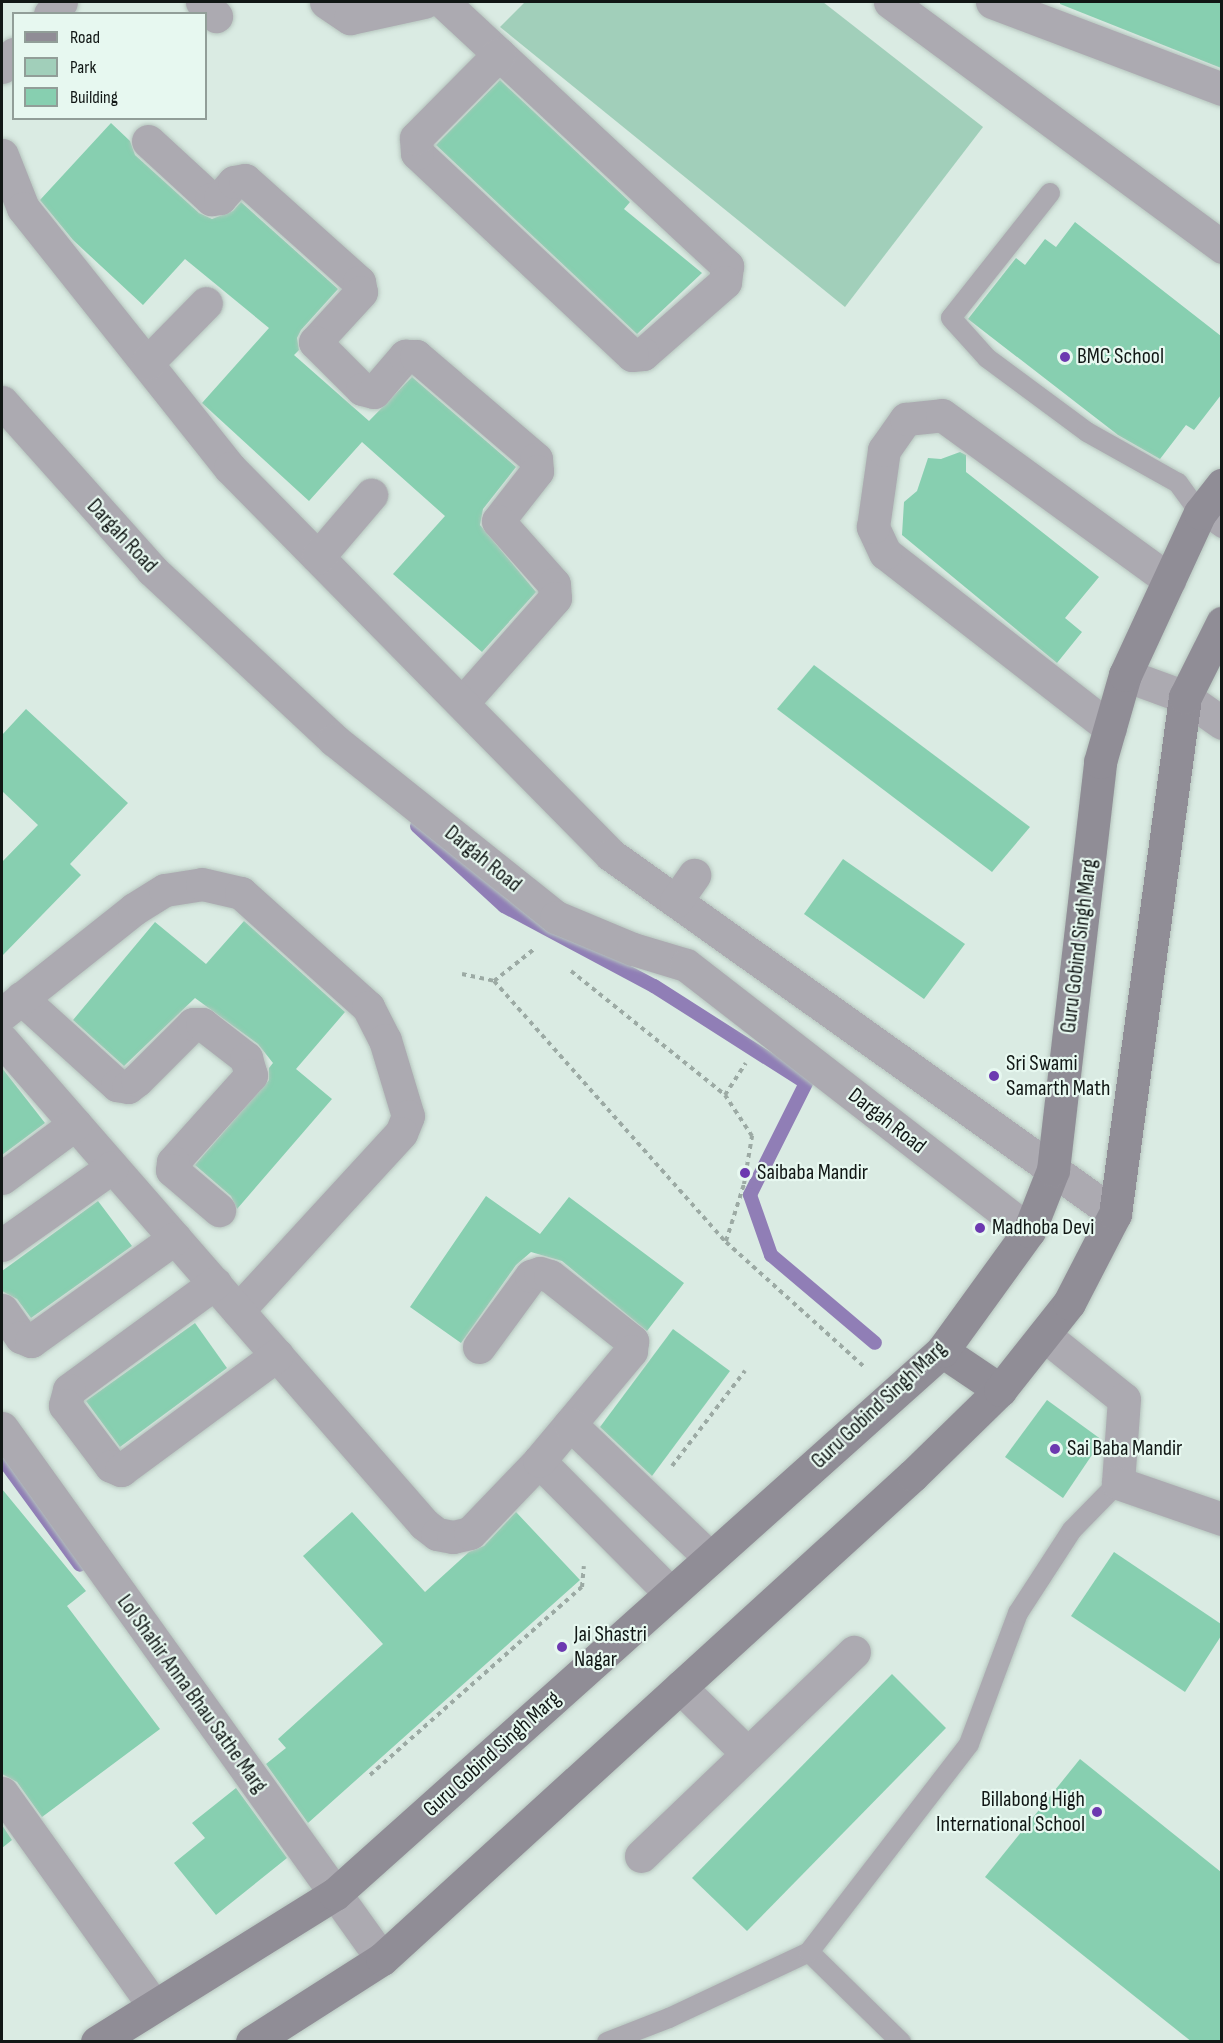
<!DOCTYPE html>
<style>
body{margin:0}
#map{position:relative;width:1223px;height:2043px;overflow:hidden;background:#daebe3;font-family:"Sofia Sans Condensed",sans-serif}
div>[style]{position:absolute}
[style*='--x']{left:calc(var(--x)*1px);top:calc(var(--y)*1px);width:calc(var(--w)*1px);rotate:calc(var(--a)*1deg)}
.green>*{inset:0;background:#a1cfba}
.stream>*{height:14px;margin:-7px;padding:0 7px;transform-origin:7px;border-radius:7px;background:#907eb6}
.building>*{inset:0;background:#87cfb0}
.path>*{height:4px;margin-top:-2px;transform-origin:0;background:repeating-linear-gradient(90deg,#9caaa4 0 4.5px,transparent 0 9px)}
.roads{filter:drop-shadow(0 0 2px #b6c5be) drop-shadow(0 0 2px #b6c5be)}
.lane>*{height:20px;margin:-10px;padding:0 10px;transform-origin:10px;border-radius:10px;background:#acaab1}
.street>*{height:33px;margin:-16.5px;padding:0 16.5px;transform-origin:16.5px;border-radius:16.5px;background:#acaab1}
.secondary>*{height:33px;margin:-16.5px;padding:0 16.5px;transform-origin:16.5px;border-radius:16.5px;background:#908d96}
.dots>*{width:16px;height:16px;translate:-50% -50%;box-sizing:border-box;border:3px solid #e7f8f0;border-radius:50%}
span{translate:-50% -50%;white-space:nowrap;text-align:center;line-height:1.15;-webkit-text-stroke:4.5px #e7f8f0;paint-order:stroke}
.poi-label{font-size:22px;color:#111715}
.left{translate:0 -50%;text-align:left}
.right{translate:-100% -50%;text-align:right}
.street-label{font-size:22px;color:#111715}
.frame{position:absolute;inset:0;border:3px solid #111715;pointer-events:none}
.legend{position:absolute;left:12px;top:12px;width:195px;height:108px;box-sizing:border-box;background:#e7f8f0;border:2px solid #919e98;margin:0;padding:8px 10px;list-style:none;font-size:18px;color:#111715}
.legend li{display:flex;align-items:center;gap:12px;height:30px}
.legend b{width:30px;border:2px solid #919e98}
</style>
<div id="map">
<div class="green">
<div style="clip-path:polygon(525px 2px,823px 2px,983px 127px,845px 307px,500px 27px)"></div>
</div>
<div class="stream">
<div style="--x:417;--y:826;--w:118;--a:42.6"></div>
<div style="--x:504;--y:906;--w:170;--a:28.1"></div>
<div style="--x:654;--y:986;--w:180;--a:32.5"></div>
<div style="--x:806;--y:1083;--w:125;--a:116.6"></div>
<div style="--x:750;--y:1195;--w:64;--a:70.7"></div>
<div style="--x:771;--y:1255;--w:136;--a:40.2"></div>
<div style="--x:2;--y:1458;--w:132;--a:53.9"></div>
</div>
<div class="building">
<div style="clip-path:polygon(1060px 2px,1221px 2px,1221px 68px,1060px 4px)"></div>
<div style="clip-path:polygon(500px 80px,630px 202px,624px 209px,702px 273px,637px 334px,436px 145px)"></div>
<div style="clip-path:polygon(111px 123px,130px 141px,135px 155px,199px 213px,212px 219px,233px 211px,241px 202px,338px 289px,301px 330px,297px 338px,299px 350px,294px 355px,369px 421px,412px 377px,516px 467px,483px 509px,480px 525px,536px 592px,482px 652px,393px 574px,445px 516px,362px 442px,309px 501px,202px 403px,269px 328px,185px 259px,143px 305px,73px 240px,40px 200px)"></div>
<div style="clip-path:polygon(1075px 222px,1221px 336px,1221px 395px,1194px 430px,1186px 425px,1160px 459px,1118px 435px,968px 319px,1016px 258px,1025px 265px,1045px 239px,1056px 247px)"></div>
<div style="clip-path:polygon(960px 452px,966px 455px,966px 472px,1099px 577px,1065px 618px,1082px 632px,1057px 663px,902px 535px,904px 502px,917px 491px,928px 458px,941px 459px)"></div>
<div style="clip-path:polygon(814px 665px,1030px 827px,992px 872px,777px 709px)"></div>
<div style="clip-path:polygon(26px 709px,128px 803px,70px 864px,81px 875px,2px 956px,2px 862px,38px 825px,2px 791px,2px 735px)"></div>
<div style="clip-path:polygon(843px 859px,965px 944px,924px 999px,804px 914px)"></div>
<div style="clip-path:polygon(244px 921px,345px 1012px,296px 1069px,332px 1099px,237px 1209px,231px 1196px,195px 1165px,269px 1080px,269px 1068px,273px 1063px,258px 1044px,195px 998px,124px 1066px,73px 1020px,155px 922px,206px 964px)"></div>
<div style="clip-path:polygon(2px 1068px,45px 1123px,2px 1155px)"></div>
<div style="clip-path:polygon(486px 1196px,540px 1234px,569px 1197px,684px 1283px,647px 1331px,562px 1261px,531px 1252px,516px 1265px,461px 1343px,410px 1307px)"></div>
<div style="clip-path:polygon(98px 1201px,132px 1246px,31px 1318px,17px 1299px,2px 1291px,2px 1271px)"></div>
<div style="clip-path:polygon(195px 1323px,227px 1368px,120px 1447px,86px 1401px)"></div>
<div style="clip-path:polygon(673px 1329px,730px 1371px,652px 1476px,600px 1427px)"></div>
<div style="clip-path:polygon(1047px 1400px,1102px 1440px,1063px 1498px,1005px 1457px)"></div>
<div style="clip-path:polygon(2px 1489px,86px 1591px,67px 1606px,160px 1729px,42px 1817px,17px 1782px,2px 1774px)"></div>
<div style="clip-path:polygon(352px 1512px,425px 1592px,469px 1552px,484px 1546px,516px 1512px,580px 1580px,308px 1823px,266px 1764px,286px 1748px,278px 1739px,383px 1644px,303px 1556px)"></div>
<div style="clip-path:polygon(1114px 1552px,1221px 1624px,1221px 1636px,1185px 1692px,1071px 1616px)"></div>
<div style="clip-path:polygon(892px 1674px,946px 1728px,747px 1931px,692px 1878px)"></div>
<div style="clip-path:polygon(1080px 1759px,1221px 1872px,1221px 2042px,1192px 2042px,985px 1877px)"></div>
<div style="clip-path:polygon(236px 1788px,287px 1858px,216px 1915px,174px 1863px,205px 1838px,192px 1823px)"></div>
<div style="clip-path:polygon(2px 1825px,12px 1840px,2px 1848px)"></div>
</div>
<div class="path">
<div style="--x:571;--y:971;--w:198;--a:38.8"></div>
<div style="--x:462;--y:974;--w:33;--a:12"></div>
<div style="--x:494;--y:981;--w:349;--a:48.4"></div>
<div style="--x:726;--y:1242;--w:185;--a:42.1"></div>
<div style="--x:494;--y:981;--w:50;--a:-38.5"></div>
<div style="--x:726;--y:1241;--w:60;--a:-72.5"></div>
<div style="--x:744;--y:1184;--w:49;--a:-80.5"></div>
<div style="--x:752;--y:1136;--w:49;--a:-123.4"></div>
<div style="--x:725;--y:1095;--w:38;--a:-57"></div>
<div style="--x:672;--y:1466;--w:120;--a:-52.5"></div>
<div style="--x:370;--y:1775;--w:283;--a:-41.6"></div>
<div style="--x:582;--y:1587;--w:21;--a:-85"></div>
</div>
<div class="roads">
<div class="lane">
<div style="--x:1050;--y:193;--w:159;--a:128.4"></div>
<div style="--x:951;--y:318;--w:54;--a:48"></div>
<div style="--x:987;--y:358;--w:124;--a:36.5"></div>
<div style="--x:1087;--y:432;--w:104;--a:29.3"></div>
<div style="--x:1178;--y:483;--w:37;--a:54"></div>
<div style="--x:1200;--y:513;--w:27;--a:34"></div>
<div style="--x:809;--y:1952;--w:129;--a:44.4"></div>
<div style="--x:607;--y:2042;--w:66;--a:-21.2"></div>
<div style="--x:669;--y:2018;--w:155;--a:-25.2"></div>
<div style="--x:809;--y:1952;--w:262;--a:-52.4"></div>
<div style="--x:969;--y:1744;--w:140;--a:-69.5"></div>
<div style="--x:1018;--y:1613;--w:99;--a:-57"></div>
<div style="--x:1072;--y:1530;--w:66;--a:-45.6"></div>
</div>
<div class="street">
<div style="--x:202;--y:2;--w:20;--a:45"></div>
<div style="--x:326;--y:2;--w:29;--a:34"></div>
<div style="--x:350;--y:18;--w:76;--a:-12.2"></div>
<div style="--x:443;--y:2;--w:388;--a:42.9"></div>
<div style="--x:727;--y:266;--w:16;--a:97"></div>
<div style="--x:725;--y:282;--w:109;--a:138.7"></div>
<div style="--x:643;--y:354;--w:11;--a:175"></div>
<div style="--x:632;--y:355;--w:295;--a:-136.8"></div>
<div style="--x:417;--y:153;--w:15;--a:-94"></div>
<div style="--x:416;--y:138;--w:118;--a:-45.3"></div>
<div style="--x:890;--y:2;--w:413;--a:36.4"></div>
<div style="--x:992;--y:2;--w:246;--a:20.7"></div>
<div style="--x:50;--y:14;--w:16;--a:-47"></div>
<div style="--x:2;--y:67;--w:18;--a:-47"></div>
<div style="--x:148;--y:141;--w:86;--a:42.6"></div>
<div style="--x:211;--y:199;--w:9;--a:-6"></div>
<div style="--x:220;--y:198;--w:21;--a:-49"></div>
<div style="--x:234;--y:182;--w:11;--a:-10"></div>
<div style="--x:245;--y:180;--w:153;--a:41.8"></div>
<div style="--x:359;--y:282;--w:10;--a:79"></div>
<div style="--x:361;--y:292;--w:68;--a:132.6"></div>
<div style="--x:315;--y:342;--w:66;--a:45"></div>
<div style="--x:362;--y:389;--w:12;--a:14"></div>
<div style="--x:374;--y:392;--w:48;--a:-49.3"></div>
<div style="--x:405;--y:356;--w:11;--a:0"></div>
<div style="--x:416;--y:356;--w:158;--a:40.6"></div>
<div style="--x:536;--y:459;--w:12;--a:85"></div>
<div style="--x:537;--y:471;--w:63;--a:128"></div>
<div style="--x:498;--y:521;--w:84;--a:48.4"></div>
<div style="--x:554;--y:584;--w:14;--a:86"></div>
<div style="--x:555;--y:598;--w:140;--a:131.5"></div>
<div style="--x:2;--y:155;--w:57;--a:68.4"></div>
<div style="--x:23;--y:208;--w:332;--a:51.5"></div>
<div style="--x:230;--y:468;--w:543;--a:45.45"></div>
<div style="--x:611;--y:855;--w:619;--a:35.46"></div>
<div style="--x:147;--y:363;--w:84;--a:-45.5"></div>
<div style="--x:2;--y:402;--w:225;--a:48.2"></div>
<div style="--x:152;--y:570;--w:249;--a:43"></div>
<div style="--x:334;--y:740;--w:284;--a:38.6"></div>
<div style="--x:556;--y:917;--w:83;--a:22.6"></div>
<div style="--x:633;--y:949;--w:55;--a:16.8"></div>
<div style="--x:686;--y:965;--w:434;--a:37.8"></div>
<div style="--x:318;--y:557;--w:82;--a:-49.5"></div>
<div style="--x:1125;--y:675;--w:64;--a:20.1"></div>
<div style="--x:1185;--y:697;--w:45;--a:35.1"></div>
<div style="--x:1110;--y:728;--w:285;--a:-142.1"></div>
<div style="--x:885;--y:553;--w:29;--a:-115"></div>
<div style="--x:873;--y:527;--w:78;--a:-81.9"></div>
<div style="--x:884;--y:450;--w:38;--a:-55"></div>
<div style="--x:906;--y:419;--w:36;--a:-6"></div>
<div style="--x:942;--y:415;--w:281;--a:36"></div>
<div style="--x:676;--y:901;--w:32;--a:-55"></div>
<div style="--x:21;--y:998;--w:130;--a:42.2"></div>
<div style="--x:117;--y:1085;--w:11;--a:10"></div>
<div style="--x:128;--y:1087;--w:11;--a:-38"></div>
<div style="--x:137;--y:1080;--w:79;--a:-45"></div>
<div style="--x:193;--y:1024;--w:9;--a:0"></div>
<div style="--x:202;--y:1024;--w:56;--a:37.7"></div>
<div style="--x:246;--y:1058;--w:18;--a:74"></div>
<div style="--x:251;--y:1075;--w:117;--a:131.9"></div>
<div style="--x:173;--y:1162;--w:8;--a:97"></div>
<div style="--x:172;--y:1170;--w:62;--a:40.4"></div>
<div style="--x:2;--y:1014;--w:169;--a:-38.5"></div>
<div style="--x:134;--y:909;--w:36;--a:-32"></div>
<div style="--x:165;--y:890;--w:37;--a:-9"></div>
<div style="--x:202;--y:884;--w:40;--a:13"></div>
<div style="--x:241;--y:893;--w:171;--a:41.9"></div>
<div style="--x:368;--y:1007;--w:37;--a:63"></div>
<div style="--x:385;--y:1040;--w:79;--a:73.2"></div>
<div style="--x:408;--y:1116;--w:18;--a:112"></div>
<div style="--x:401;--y:1133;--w:241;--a:132.6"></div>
<div style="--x:2;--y:1040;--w:642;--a:48.91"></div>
<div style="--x:424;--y:1524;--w:16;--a:38"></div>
<div style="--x:437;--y:1534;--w:16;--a:11"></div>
<div style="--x:453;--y:1537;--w:17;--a:-13"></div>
<div style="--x:470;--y:1533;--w:100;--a:-46.2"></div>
<div style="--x:539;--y:1461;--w:187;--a:45.2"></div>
<div style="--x:2;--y:1178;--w:91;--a:-36.5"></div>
<div style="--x:2;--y:1245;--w:135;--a:-35.3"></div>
<div style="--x:215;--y:1283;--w:181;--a:143.8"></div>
<div style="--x:69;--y:1390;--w:16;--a:105"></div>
<div style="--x:65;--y:1405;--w:76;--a:53"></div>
<div style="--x:111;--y:1466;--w:11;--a:22"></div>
<div style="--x:121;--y:1470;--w:194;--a:-36.4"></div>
<div style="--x:2;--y:1310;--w:33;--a:55"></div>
<div style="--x:21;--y:1337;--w:11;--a:22"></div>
<div style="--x:31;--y:1341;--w:177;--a:-35.6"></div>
<div style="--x:1044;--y:1335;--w:102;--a:38.7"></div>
<div style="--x:1124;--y:1399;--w:84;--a:94.1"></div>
<div style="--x:1118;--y:1483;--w:110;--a:19.1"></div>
<div style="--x:479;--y:1347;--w:88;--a:-53.8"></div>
<div style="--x:531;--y:1276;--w:9;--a:-18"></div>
<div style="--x:540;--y:1273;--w:10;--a:17"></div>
<div style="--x:550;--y:1276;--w:105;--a:38.4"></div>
<div style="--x:632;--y:1341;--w:10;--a:96"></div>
<div style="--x:631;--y:1351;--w:143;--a:129.9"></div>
<div style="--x:570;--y:1424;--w:194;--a:43.7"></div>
<div style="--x:2;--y:1428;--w:653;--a:54.41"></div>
<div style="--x:680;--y:1687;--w:95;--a:44.6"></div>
<div style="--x:2;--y:1793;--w:260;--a:54.5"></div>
<div style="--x:641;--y:1856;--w:295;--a:-43.8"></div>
</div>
<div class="secondary">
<div style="--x:942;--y:1351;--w:70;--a:33.9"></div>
<div style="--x:97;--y:2042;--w:280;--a:-31.9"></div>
<div style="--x:335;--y:1894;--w:814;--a:-41.81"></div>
<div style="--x:942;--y:1351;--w:148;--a:-54.1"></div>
<div style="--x:1029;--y:1231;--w:66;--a:-68.5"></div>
<div style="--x:1053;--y:1170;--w:411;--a:-83.4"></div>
<div style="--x:1100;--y:762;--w:91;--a:-74"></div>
<div style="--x:1125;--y:675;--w:179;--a:-65.2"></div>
<div style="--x:1200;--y:513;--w:36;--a:-52"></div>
<div style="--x:252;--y:2042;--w:154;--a:-32.6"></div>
<div style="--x:382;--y:1959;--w:718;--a:-42.35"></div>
<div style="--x:913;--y:1475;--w:122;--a:-44.3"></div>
<div style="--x:1000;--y:1390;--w:111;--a:-51.6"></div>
<div style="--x:1069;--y:1303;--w:100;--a:-62.7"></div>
<div style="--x:1115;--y:1214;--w:522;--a:-82.29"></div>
<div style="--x:1185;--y:697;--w:83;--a:-63.4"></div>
</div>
</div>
<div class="dots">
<div style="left:1065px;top:357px;background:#6c39b0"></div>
<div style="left:994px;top:1076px;background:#6c39b0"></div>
<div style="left:745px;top:1173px;background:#6c39b0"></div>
<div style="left:980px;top:1228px;background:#6c39b0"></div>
<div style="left:1055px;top:1449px;background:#6c39b0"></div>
<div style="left:562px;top:1647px;background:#6c39b0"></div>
<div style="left:1097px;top:1812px;background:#6c39b0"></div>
</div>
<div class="poi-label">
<span class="left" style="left:1077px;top:357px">BMC School</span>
<span class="left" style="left:1006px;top:1076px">Sri Swami<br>Samarth Math</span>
<span class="left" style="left:757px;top:1173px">Saibaba Mandir</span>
<span class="left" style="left:992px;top:1228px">Madhoba Devi</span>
<span class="left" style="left:1067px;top:1449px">Sai Baba Mandir</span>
<span class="left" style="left:574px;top:1647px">Jai Shastri<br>Nagar</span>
<span class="right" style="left:1085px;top:1812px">Billabong High<br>International School</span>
</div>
<div class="street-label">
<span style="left:122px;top:536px;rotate:47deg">Dargah Road</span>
<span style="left:483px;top:859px;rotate:39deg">Dargah Road</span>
<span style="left:1079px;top:946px;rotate:-83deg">Guru Gobind Singh Marg</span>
<span style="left:887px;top:1121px;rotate:38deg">Dargah Road</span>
<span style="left:879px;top:1405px;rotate:-43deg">Guru Gobind Singh Marg</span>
<span style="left:192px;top:1694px;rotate:54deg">Lol Shahir Anna Bhau Sathe Marg</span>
<span style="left:492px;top:1754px;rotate:-42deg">Guru Gobind Singh Marg</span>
</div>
<div class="frame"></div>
<ul class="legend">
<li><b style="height:8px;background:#908d96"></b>Road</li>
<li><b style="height:16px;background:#a1cfba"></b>Park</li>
<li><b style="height:16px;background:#87cfb0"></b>Building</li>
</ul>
</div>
